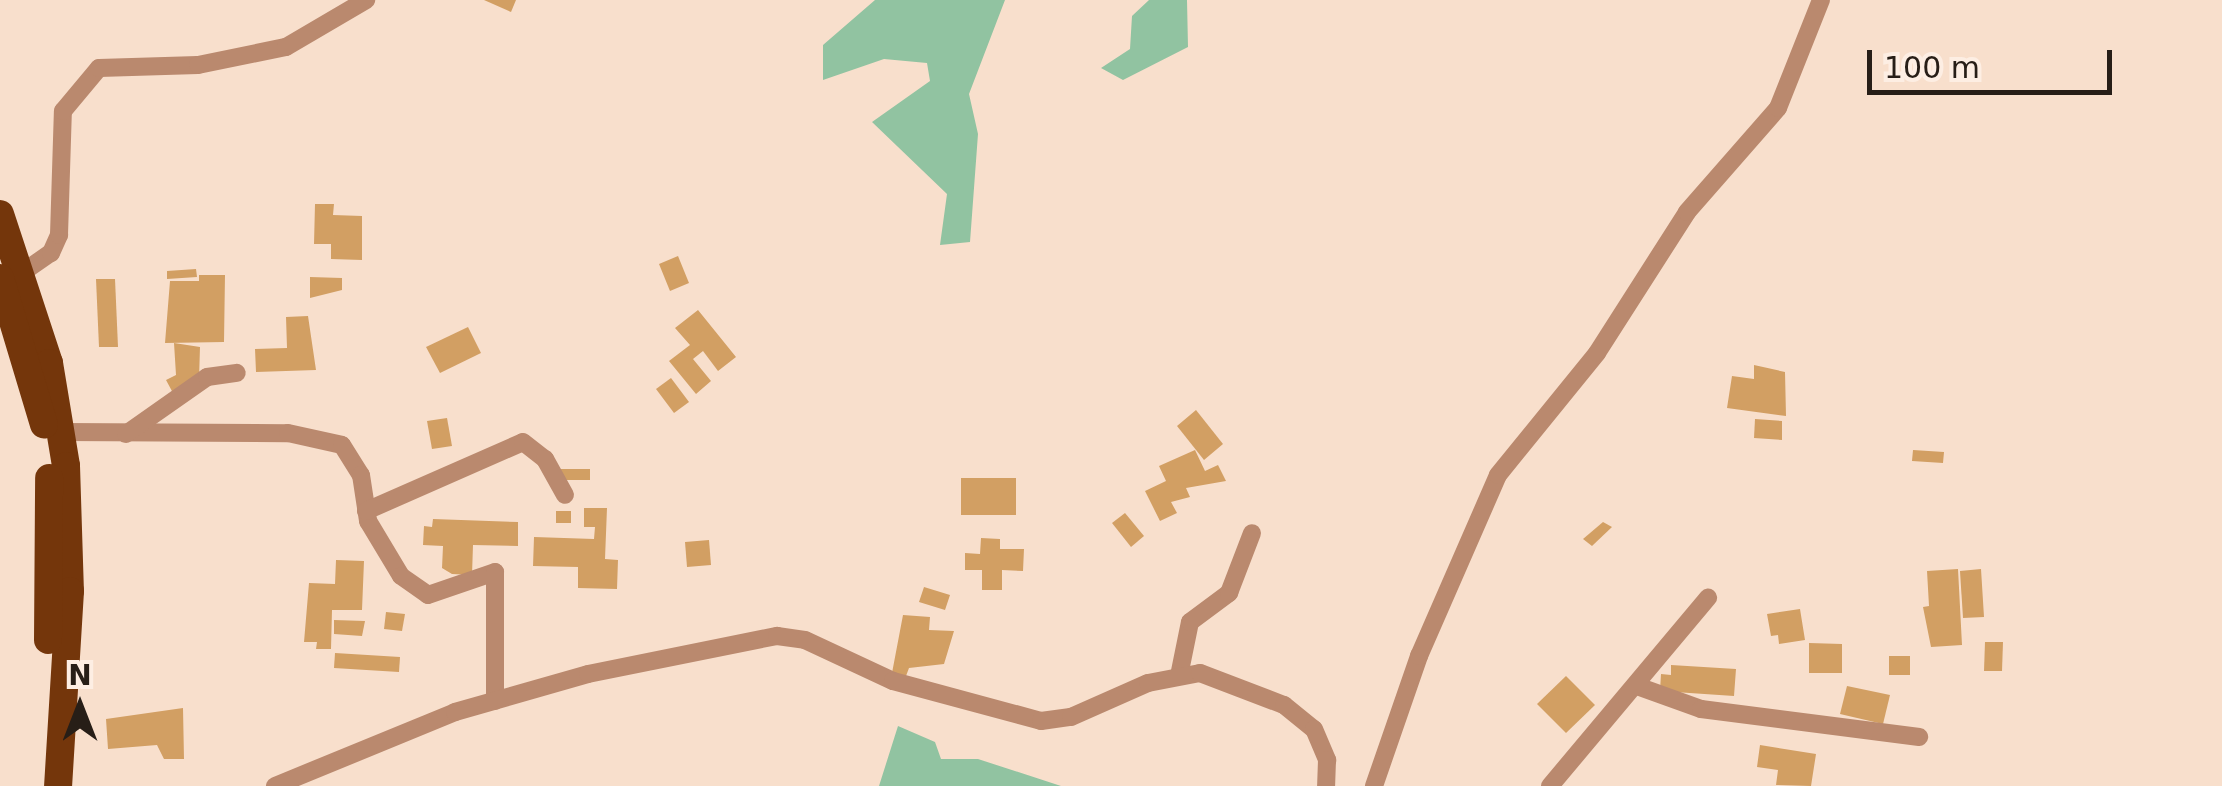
<!DOCTYPE html>
<style>
body{margin:0}
#map{position:relative;width:2222px;height:786px;overflow:hidden;background:#f8dfcc;font-family:"DejaVu Sans",sans-serif}
div>[style]{position:absolute}
[style*='--x']{left:calc(var(--x)*1px);top:calc(var(--y)*1px);width:calc(var(--w)*1px);rotate:calc(var(--a)*1deg)}
.green>*{inset:0;background:#91c3a1}
.building>*{inset:0;background:#d29f63}
.minor>*{height:18px;margin:-9px;padding:0 9px;transform-origin:9px;border-radius:9px;background:#ba896e}
.trunk>*{height:28px;margin:-14px;padding:0 14px;transform-origin:14px;border-radius:14px;background:#74360b}
span{translate:-50% -50%;white-space:nowrap;text-align:center;line-height:1.15;-webkit-text-stroke:10px #fdeee3;paint-order:stroke}
.north{position:absolute;left:30px;top:656px;width:100px;height:100px;-webkit-text-stroke:8px #fdeee3;paint-order:stroke;rotate:0deg;font-size:28px;font-weight:700;line-height:40px;text-align:center;color:#271e17}
.north::after{content:'';display:block;margin:auto;width:35px;height:45px;background:#271e17;clip-path:polygon(50% 0,100% 100%,50% 72%,0 100%)}
.scale{position:absolute;left:1867px;top:50px;width:245px;height:45px;box-sizing:border-box;border:5px solid #271e17;border-top:0;padding-left:12px;font-size:30px;line-height:35px;white-space:nowrap;color:#271e17;-webkit-text-stroke:8px #fdeee3;paint-order:stroke}
</style>
<div id="map">
<div class="green">
<div style="clip-path:polygon(875px 0,1005px 0,969px 94px,978px 134px,970px 242px,940px 245px,947px 194px,872px 122px,930px 81px,927px 63px,884px 59px,823px 80px,823px 45px)"></div>
<div style="clip-path:polygon(1149px 0,1187px 0,1188px 47px,1123px 80px,1101px 68px,1130px 49px,1132px 16px)"></div>
<div style="clip-path:polygon(898px 726px,935px 742px,941px 759px,978px 759px,1061px 786px,879px 786px)"></div>
</div>
<div class="building">
<div style="clip-path:polygon(484px 0,516px 0,511px 12px)"></div>
<div style="clip-path:polygon(315px 204px,334px 204px,333px 215px,362px 216px,362px 260px,331px 259px,331px 244px,314px 244px)"></div>
<div style="clip-path:polygon(678px 256px,689px 283px,670px 291px,659px 264px)"></div>
<div style="clip-path:polygon(196px 269px,197px 277px,167px 279px,167px 271px)"></div>
<div style="clip-path:polygon(199px 275px,225px 275px,224px 342px,165px 343px,170px 281px,199px 281px)"></div>
<div style="clip-path:polygon(310px 277px,342px 278px,342px 290px,310px 298px)"></div>
<div style="clip-path:polygon(96px 279px,115px 279px,118px 347px,99px 347px)"></div>
<div style="clip-path:polygon(698px 310px,736px 357px,718px 371px,703px 351px,693px 359px,711px 381px,696px 394px,669px 361px,690px 345px,675px 328px)"></div>
<div style="clip-path:polygon(308px 316px,316px 370px,256px 372px,255px 349px,287px 348px,286px 317px)"></div>
<div style="clip-path:polygon(468px 327px,481px 353px,440px 373px,426px 347px)"></div>
<div style="clip-path:polygon(174px 343px,200px 347px,199px 380px,173px 393px,166px 380px,176px 375px)"></div>
<div style="clip-path:polygon(1754px 365px,1785px 372px,1786px 416px,1727px 408px,1732px 376px,1754px 379px)"></div>
<div style="clip-path:polygon(671px 378px,689px 402px,674px 413px,656px 389px)"></div>
<div style="clip-path:polygon(1196px 410px,1223px 444px,1204px 460px,1177px 426px)"></div>
<div style="clip-path:polygon(447px 418px,452px 446px,432px 449px,427px 421px)"></div>
<div style="clip-path:polygon(1755px 419px,1782px 421px,1782px 440px,1754px 438px)"></div>
<div style="clip-path:polygon(1195px 450px,1205px 471px,1218px 465px,1226px 481px,1186px 488px,1190px 497px,1171px 502px,1177px 513px,1160px 521px,1145px 491px,1166px 481px,1159px 466px)"></div>
<div style="clip-path:polygon(1913px 450px,1944px 452px,1943px 463px,1912px 461px)"></div>
<div style="clip-path:polygon(560px 469px,590px 469px,590px 480px,560px 480px)"></div>
<div style="clip-path:polygon(961px 478px,1016px 478px,1016px 515px,961px 515px)"></div>
<div style="clip-path:polygon(584px 508px,607px 508px,605px 559px,618px 560px,617px 589px,578px 588px,578px 567px,533px 566px,534px 537px,594px 539px,595px 527px,584px 527px)"></div>
<div style="clip-path:polygon(556px 511px,571px 511px,571px 523px,556px 523px)"></div>
<div style="clip-path:polygon(1125px 513px,1144px 536px,1131px 547px,1112px 523px)"></div>
<div style="clip-path:polygon(433px 519px,518px 522px,518px 546px,473px 545px,472px 575px,452px 574px,442px 568px,443px 546px,423px 545px,424px 526px,432px 527px)"></div>
<div style="clip-path:polygon(1603px 522px,1612px 527px,1592px 546px,1583px 539px)"></div>
<div style="clip-path:polygon(981px 538px,1000px 539px,1000px 549px,1024px 549px,1023px 571px,1002px 570px,1002px 590px,982px 590px,982px 570px,965px 570px,965px 553px,980px 554px)"></div>
<div style="clip-path:polygon(709px 540px,711px 565px,687px 567px,685px 542px)"></div>
<div style="clip-path:polygon(336px 560px,364px 561px,362px 610px,332px 610px,331px 649px,316px 649px,317px 642px,304px 642px,309px 583px,335px 584px)"></div>
<div style="clip-path:polygon(1958px 569px,1962px 645px,1931px 647px,1923px 607px,1929px 606px,1927px 571px)"></div>
<div style="clip-path:polygon(1981px 569px,1984px 617px,1963px 618px,1960px 571px)"></div>
<div style="clip-path:polygon(924px 587px,950px 595px,945px 610px,919px 602px)"></div>
<div style="clip-path:polygon(1800px 609px,1805px 640px,1779px 644px,1778px 635px,1771px 636px,1767px 614px)"></div>
<div style="clip-path:polygon(386px 612px,405px 614px,402px 631px,384px 629px)"></div>
<div style="clip-path:polygon(903px 615px,930px 617px,929px 630px,954px 631px,944px 664px,909px 668px,906px 676px,892px 673px)"></div>
<div style="clip-path:polygon(334px 620px,365px 621px,362px 636px,334px 634px)"></div>
<div style="clip-path:polygon(1985px 642px,2003px 642px,2002px 671px,1984px 671px)"></div>
<div style="clip-path:polygon(1809px 643px,1842px 644px,1842px 673px,1809px 673px)"></div>
<div style="clip-path:polygon(335px 653px,400px 657px,399px 672px,334px 668px)"></div>
<div style="clip-path:polygon(1889px 656px,1910px 656px,1910px 675px,1889px 675px)"></div>
<div style="clip-path:polygon(1671px 665px,1736px 669px,1734px 696px,1660px 691px,1661px 674px,1671px 675px)"></div>
<div style="clip-path:polygon(1566px 676px,1595px 705px,1566px 733px,1537px 704px)"></div>
<div style="clip-path:polygon(1847px 686px,1890px 695px,1883px 724px,1840px 714px)"></div>
<div style="clip-path:polygon(183px 708px,184px 759px,164px 759px,157px 745px,108px 749px,106px 719px)"></div>
<div style="clip-path:polygon(1760px 745px,1816px 754px,1811px 786px,1776px 785px,1778px 770px,1757px 767px)"></div>
</div>
<div class="minor">
<div style="--x:19;--y:275;--w:39;--a:-35"></div>
<div style="--x:51;--y:253;--w:20;--a:-66"></div>
<div style="--x:59;--y:235;--w:124;--a:-88.2"></div>
<div style="--x:63;--y:111;--w:56;--a:-50.1"></div>
<div style="--x:99;--y:68;--w:99;--a:-1.7"></div>
<div style="--x:198;--y:65;--w:90;--a:-11.6"></div>
<div style="--x:286;--y:47;--w:93;--a:-30.4"></div>
<div style="--x:62;--y:432;--w:226;--a:0.3"></div>
<div style="--x:288;--y:433;--w:55;--a:12.5"></div>
<div style="--x:342;--y:445;--w:36;--a:58"></div>
<div style="--x:361;--y:475;--w:47;--a:81.3"></div>
<div style="--x:368;--y:521;--w:64;--a:59"></div>
<div style="--x:401;--y:576;--w:33;--a:35"></div>
<div style="--x:428;--y:595;--w:71;--a:-18.9"></div>
<div style="--x:495;--y:572;--w:129;--a:90"></div>
<div style="--x:126;--y:434;--w:99;--a:-35.1"></div>
<div style="--x:207;--y:377;--w:30;--a:-8"></div>
<div style="--x:366;--y:511;--w:171;--a:-23.7"></div>
<div style="--x:523;--y:442;--w:28;--a:38"></div>
<div style="--x:545;--y:459;--w:41;--a:60.9"></div>
<div style="--x:1179;--y:676;--w:55;--a:-78.5"></div>
<div style="--x:1190;--y:622;--w:49;--a:-36.6"></div>
<div style="--x:1229;--y:593;--w:64;--a:-69"></div>
<div style="--x:1637;--y:686;--w:68;--a:19.8"></div>
<div style="--x:1701;--y:709;--w:220;--a:7.3"></div>
<div style="--x:275;--y:786;--w:195;--a:-22.3"></div>
<div style="--x:455;--y:712;--w:138;--a:-15.9"></div>
<div style="--x:588;--y:674;--w:193;--a:-11.4"></div>
<div style="--x:777;--y:636;--w:28;--a:8"></div>
<div style="--x:805;--y:640;--w:97;--a:25"></div>
<div style="--x:893;--y:681;--w:153;--a:15.1"></div>
<div style="--x:1041;--y:721;--w:30;--a:-8"></div>
<div style="--x:1071;--y:717;--w:84;--a:-23.8"></div>
<div style="--x:1148;--y:683;--w:53;--a:-10.9"></div>
<div style="--x:1200;--y:673;--w:90;--a:20.9"></div>
<div style="--x:1284;--y:705;--w:38;--a:39"></div>
<div style="--x:1314;--y:729;--w:34;--a:67"></div>
<div style="--x:1327;--y:760;--w:26;--a:92"></div>
<div style="--x:1374;--y:786;--w:138;--a:-70.9"></div>
<div style="--x:1419;--y:656;--w:197;--a:-66.4"></div>
<div style="--x:1498;--y:475;--w:157;--a:-50.9"></div>
<div style="--x:1597;--y:353;--w:167;--a:-57.4"></div>
<div style="--x:1687;--y:212;--w:138;--a:-48.8"></div>
<div style="--x:1778;--y:108;--w:116;--a:-68.3"></div>
<div style="--x:1550;--y:786;--w:246;--a:-50"></div>
</div>
<div class="trunk">
<div style="--x:0;--y:214;--w:157;--a:71.8"></div>
<div style="--x:49;--y:363;--w:104;--a:80.6"></div>
<div style="--x:66;--y:466;--w:125;--a:88.2"></div>
<div style="--x:70;--y:591;--w:195;--a:93.5"></div>
<div style="--x:0;--y:278;--w:153;--a:73.3"></div>
<div style="--x:48;--y:640;--w:162;--a:-89.6"></div>
</div>
<div class="north">N</div>
<div class="scale">100 m</div>
</div>
